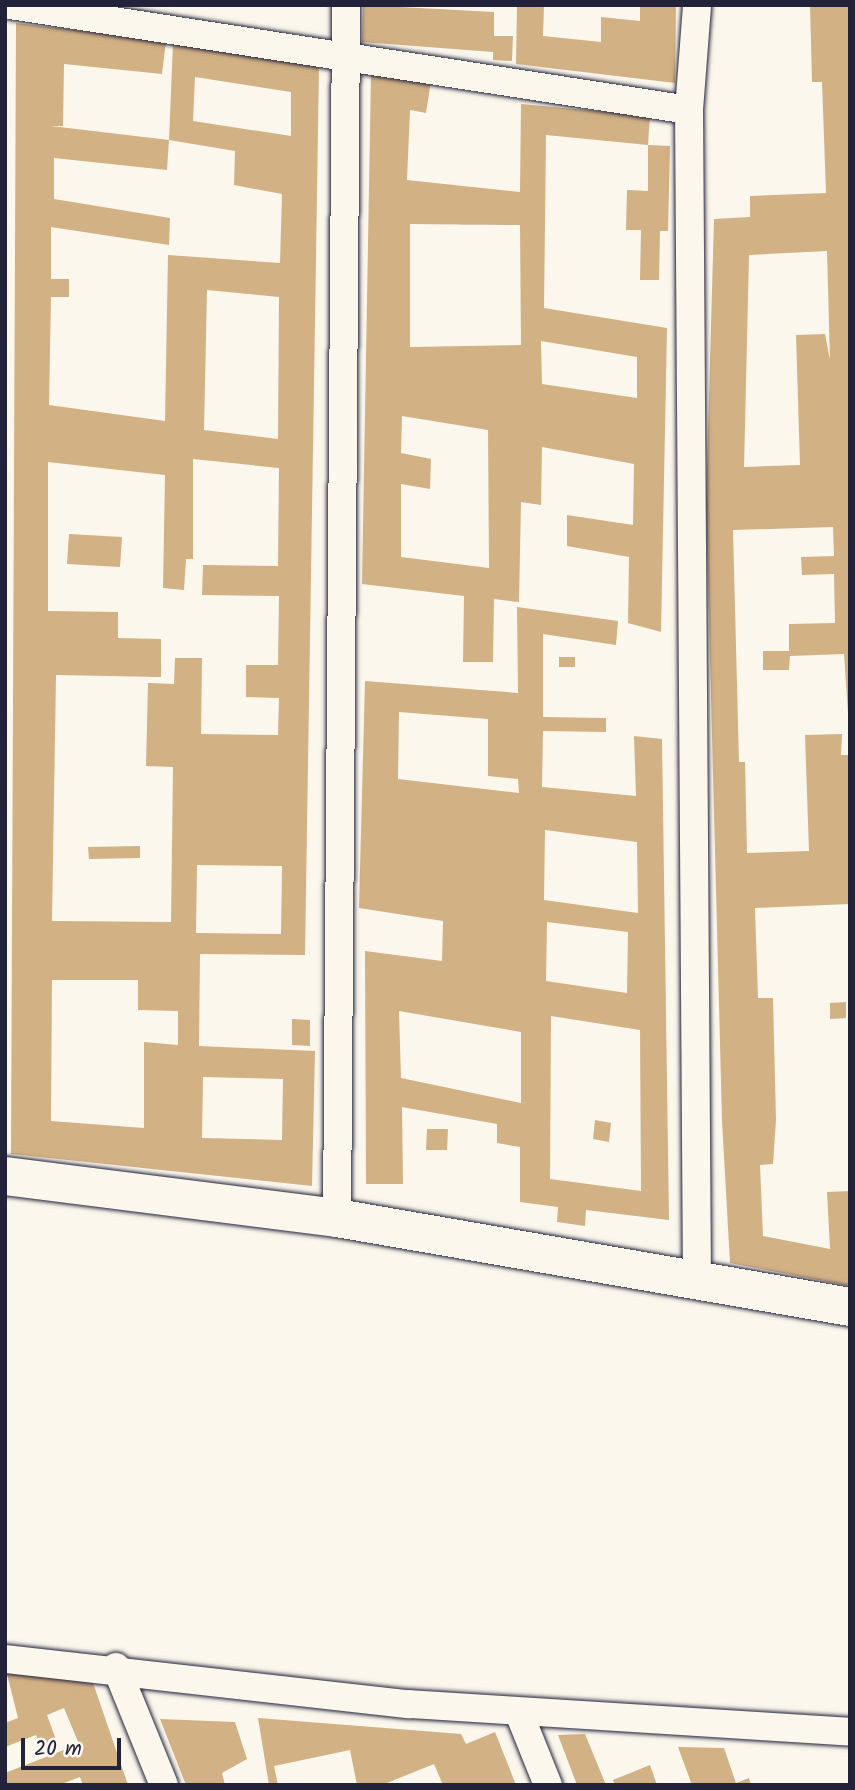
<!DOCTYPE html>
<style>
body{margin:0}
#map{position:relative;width:855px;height:1790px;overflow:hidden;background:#fbf7ec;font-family:Kalam,sans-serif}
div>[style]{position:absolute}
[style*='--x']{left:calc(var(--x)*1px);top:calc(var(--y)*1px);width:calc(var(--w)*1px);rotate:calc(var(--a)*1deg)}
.building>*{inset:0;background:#d2b185}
.roads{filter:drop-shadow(0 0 2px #22223b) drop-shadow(0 0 2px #22223b)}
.street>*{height:28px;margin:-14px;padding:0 14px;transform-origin:14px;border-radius:14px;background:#fbf7ec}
.secondary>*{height:38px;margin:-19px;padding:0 19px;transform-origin:19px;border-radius:19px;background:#fbf7ec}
span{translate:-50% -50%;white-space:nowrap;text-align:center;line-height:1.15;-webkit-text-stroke:7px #fbf7ec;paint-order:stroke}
.frame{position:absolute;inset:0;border:7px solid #22223b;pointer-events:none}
.scale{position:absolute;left:21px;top:1738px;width:100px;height:32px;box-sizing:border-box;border:4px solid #22223b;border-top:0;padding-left:9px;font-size:21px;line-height:24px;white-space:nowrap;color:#22223b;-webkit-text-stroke:5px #fbf7ec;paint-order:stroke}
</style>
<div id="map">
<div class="building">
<div style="clip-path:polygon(363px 5px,494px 12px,494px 36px,513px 36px,512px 61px,493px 60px,493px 52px,362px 42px)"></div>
<div style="clip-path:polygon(517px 5px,544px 5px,543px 36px,601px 42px,601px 17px,640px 21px,640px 5px,676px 5px,675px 83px,516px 64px)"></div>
<div style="clip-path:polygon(evenodd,810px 5px,850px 5px,850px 743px,844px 654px,790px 656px,789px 670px,763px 670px,763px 651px,789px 651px,789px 624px,835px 623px,834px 574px,802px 575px,801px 557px,834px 556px,833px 527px,733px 530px,739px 762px,745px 762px,747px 853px,809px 851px,805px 735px,842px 734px,841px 755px,850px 755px,849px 904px,755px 908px,758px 998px,773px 998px,776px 1120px,773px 1164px,760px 1165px,763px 1236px,830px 1249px,827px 1192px,850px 1191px,850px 1286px,730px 1263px,722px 1121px,706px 504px,714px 219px,750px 217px,750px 196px,826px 193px,822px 82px,812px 82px,810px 5px,827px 251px,830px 360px,825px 334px,796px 335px,800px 465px,744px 467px,749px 255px,827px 251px)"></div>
<div style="clip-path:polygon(evenodd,16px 23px,166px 41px,162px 74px,64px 64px,63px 126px,51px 126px,169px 140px,167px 170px,54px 158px,54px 199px,170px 218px,169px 245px,51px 227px,51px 279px,69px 279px,69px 297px,51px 297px,49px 405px,165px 421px,168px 255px,280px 263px,282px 194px,234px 185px,235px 151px,169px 140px,173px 43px,319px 67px,305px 955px,200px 954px,199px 1046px,315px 1051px,312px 1186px,11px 1154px,16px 23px,195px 77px,291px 92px,291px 136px,193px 121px,195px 77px,16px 23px,207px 290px,279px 297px,278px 439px,204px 430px,207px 290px,16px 23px,193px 459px,279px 468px,278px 566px,203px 565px,202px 595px,279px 596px,278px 665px,246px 665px,246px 697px,279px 698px,278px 735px,201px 734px,202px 658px,175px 658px,174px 684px,148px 683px,146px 766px,173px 767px,171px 922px,52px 921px,56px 675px,161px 677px,161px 639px,118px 638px,118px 612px,48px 611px,48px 462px,165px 475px,163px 588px,184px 590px,186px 559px,193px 559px,193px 459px,16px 23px,197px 865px,282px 866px,281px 934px,196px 933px,197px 865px,16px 23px,52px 980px,138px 980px,138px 1010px,178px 1011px,178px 1045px,144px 1042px,144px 1128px,51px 1121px,52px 980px,16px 23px,203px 1077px,283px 1079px,282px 1140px,202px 1138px,203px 1077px)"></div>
<div style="clip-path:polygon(evenodd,371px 73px,431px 81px,426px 113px,410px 110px,407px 180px,520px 192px,521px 104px,650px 116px,648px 145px,546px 135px,544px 308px,667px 328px,661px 632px,628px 623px,629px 557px,567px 546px,567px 515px,633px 525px,634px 464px,542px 447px,541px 505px,521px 502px,519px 602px,494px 599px,493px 662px,463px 662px,464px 596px,362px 584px,371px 73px,410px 224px,520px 225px,521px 345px,410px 347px,410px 224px,371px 73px,541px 341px,637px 357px,637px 398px,542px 384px,541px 341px,371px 73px,402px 416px,488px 430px,489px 568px,401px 557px,401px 484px,430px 489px,431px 459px,401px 453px,402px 416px)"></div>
<div style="clip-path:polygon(648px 145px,670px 146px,668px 231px,660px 231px,659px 280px,640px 280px,641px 230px,626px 230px,627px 190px,648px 191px)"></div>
<div style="clip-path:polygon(69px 534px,122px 537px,120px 567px,67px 564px)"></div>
<div style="clip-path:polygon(evenodd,517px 607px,618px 621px,616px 645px,543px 634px,543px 717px,606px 718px,606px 732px,543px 731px,542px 787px,636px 796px,634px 736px,662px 739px,669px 1220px,586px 1210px,585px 1226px,557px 1222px,558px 1207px,520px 1202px,520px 1147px,497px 1143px,497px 1124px,402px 1107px,403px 1184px,366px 1184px,365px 951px,442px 961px,443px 921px,359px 908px,365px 681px,518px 693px,517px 607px,399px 712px,488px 719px,488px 776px,518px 779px,519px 793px,398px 779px,399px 712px,517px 607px,545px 830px,637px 842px,638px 913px,544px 900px,545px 830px,517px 607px,547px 922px,628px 932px,627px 993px,546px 981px,547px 922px,517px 607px,399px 1011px,521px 1032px,521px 1103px,401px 1078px,399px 1011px,517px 607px,551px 1016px,640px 1030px,641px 1191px,550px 1179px,551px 1016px)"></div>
<div style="clip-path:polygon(559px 657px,575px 657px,575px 667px,559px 667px)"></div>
<div style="clip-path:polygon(140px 846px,140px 858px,89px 859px,88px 847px)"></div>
<div style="clip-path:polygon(846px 1002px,846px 1018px,830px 1019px,830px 1003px)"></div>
<div style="clip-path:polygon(292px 1019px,310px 1020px,310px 1046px,292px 1045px)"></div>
<div style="clip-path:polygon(595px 1120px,611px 1123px,609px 1142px,593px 1139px)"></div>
<div style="clip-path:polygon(427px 1129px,448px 1129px,447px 1150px,426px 1150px)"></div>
<div style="clip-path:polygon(5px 1666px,89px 1671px,128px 1785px,83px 1785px,80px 1777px,59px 1785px,5px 1785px,5px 1773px,79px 1744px,64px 1708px,47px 1715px,56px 1740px,41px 1747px,36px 1735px,5px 1747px,5px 1723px,18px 1718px)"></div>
<div style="clip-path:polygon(258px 1718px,461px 1734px,466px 1744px,495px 1732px,516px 1785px,443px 1785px,434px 1764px,382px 1785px,357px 1785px,350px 1750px,274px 1766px,278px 1785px,269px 1785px)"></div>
<div style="clip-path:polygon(160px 1719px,235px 1722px,247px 1759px,222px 1773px,225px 1785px,186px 1785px)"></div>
<div style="clip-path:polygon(585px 1734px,606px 1785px,577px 1785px,558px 1735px)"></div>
<div style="clip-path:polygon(678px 1747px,724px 1748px,736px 1783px,749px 1778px,751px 1785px,692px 1785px)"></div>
<div style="clip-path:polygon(650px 1765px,657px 1785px,615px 1785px,613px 1780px)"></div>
</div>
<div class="roads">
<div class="street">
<div style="--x:10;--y:5;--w:687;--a:8.79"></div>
<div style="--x:337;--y:1218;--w:1213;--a:-89.57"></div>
<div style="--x:697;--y:1282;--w:1172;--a:-90.39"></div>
<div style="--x:689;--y:110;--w:105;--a:-85.6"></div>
<div style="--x:5;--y:1659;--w:406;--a:6.4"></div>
<div style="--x:409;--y:1704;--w:442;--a:3.6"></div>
<div style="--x:116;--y:1667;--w:127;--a:67.9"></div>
<div style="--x:519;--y:1713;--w:78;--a:68.1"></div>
</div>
<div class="secondary">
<div style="--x:5;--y:1176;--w:335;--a:7.2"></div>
<div style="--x:337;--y:1218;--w:521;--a:9.84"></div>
</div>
</div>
<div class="frame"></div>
<div class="scale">20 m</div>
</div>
